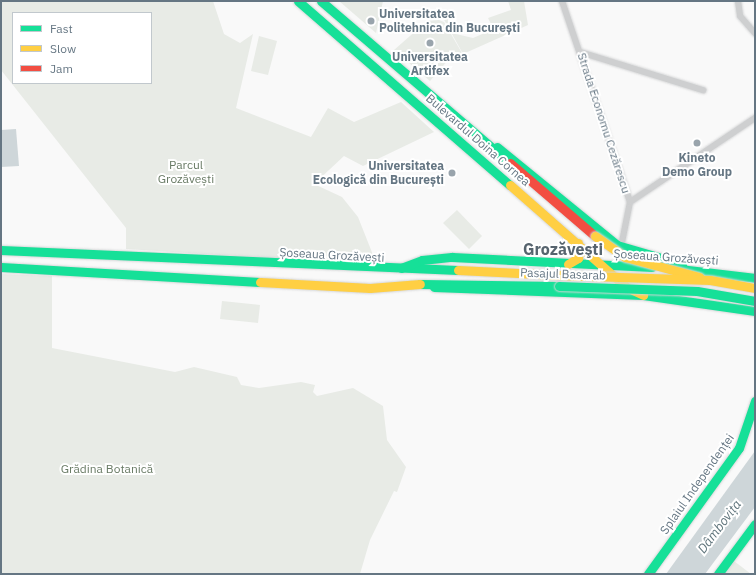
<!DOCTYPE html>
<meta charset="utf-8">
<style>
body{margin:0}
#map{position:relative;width:756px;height:575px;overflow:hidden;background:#f9f9f9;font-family:"IBM Plex Sans",sans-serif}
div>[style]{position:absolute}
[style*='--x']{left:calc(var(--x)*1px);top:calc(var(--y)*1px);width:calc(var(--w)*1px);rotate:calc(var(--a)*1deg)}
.green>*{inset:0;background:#e8ebe6}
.water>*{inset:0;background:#ced6d9}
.roads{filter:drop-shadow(0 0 1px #d5d6d7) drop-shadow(0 0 1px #d5d6d7)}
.street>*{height:6px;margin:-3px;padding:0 3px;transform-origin:3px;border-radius:3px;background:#cecfd0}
.fast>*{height:9px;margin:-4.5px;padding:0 4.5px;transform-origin:4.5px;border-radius:4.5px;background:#16e098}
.slow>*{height:9px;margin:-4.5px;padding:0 4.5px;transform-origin:4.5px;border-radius:4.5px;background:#ffcf43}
.jam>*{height:9px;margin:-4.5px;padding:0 4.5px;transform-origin:4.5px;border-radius:4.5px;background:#f24e42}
.bridges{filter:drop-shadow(0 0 1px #d5d6d7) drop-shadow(0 0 1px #d5d6d7)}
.fast-bridge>*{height:9px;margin:-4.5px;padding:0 4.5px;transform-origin:4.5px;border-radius:4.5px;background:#16e098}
.slow-bridge>*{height:9px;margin:-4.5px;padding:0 4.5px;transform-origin:4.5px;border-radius:4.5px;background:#ffcf43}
.dots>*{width:11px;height:11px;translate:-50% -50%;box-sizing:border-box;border:2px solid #fff;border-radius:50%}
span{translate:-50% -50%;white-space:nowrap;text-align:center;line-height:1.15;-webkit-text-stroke:4px #fff;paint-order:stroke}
.poi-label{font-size:12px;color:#657683;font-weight:700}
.left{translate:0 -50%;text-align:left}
.right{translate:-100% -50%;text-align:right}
.street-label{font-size:12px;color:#657683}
.park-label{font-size:12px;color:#687a64}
.water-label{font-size:13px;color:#60757c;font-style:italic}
.district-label{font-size:16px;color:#57646e;font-weight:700}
.frame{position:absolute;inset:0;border:2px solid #657683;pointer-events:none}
.legend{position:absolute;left:12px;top:12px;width:140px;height:72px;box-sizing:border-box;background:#fff;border:1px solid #c1c8cd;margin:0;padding:5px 7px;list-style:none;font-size:12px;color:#657683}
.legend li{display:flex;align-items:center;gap:8px;height:20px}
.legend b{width:20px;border:1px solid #c1c8cd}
</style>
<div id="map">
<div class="green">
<div style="clip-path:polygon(evenodd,1px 1px,213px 1px,224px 34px,240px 43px,253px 34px,236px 108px,311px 137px,328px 108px,354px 122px,401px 102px,434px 132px,363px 166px,344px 156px,314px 184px,342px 197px,358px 217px,377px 265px,126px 249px,126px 228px,1px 70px,1px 1px,13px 13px,151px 13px,151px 83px,13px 83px,13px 13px)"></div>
<div style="clip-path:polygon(339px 1px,383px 1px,376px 33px)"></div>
<div style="clip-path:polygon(508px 1px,524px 1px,528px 25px,463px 54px,442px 16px,446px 16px,456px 34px,473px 38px,487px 32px,491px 24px,488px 18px,511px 10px)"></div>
<div style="clip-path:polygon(439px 20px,444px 22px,462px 53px,449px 59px,430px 81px,394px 50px,427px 21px)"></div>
<div style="clip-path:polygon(259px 36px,277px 41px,268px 75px,251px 71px)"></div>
<div style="clip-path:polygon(457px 210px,482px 236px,469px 249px,443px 223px)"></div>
<div style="clip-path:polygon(1px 274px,52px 276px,52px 348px,175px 372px,194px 367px,237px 377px,241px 385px,259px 388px,301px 382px,315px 385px,313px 392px,317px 396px,353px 388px,383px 406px,387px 440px,406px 467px,397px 492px,394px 491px,370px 540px,360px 574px,1px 574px)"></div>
<div style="clip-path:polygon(222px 301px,260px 305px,258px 323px,220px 319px)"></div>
<div style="clip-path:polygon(734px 561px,751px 574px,724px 574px)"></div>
</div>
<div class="water">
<div style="clip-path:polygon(16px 129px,19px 166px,1px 167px,1px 130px)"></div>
<div style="clip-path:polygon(755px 451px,755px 507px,705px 574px,666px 574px)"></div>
</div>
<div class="roads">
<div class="street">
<div style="--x:562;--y:1;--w:212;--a:71.3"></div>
<div style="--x:630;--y:202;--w:46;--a:101.3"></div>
<div style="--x:738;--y:1;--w:15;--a:82"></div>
<div style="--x:740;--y:16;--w:23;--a:49"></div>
<div style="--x:580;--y:52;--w:129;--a:17.2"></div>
<div style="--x:630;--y:202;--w:151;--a:-33.9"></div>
</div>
<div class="fast">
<div style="--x:298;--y:1;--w:281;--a:41"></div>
<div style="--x:321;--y:1;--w:249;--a:40.6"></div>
<div style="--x:497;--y:147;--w:155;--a:39.2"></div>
<div style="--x:617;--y:245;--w:68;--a:16.3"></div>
<div style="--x:1;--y:250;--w:457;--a:2.5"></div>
<div style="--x:1;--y:267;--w:259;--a:3.3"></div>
<div style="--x:401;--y:268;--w:22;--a:-21"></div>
<div style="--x:422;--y:260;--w:30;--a:-6"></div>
<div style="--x:452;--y:257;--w:200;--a:2.9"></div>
<div style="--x:671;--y:268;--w:85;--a:6.8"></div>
<div style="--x:420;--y:284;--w:139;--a:0.8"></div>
<div style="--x:434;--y:287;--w:209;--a:2.2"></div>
<div style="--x:643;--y:295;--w:113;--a:8.1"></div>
<div style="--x:648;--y:574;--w:155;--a:-54.2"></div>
<div style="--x:739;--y:448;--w:50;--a:-71.2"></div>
<div style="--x:718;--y:574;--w:62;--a:-53.5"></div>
</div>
<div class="slow">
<div style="--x:510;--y:185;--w:154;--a:41.3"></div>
<div style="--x:626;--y:287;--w:19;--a:25"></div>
<div style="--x:568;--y:264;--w:12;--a:-31"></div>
<div style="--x:578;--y:258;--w:15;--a:-90"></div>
<div style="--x:458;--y:270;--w:101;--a:2.8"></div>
<div style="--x:260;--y:282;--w:110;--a:3.1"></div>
<div style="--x:370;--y:288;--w:50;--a:-4.6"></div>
</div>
<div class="jam">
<div style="--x:510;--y:163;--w:112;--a:40.7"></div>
</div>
</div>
<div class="bridges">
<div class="fast-bridge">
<div style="--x:559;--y:286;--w:138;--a:2.1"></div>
<div style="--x:697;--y:291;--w:59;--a:9.8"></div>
</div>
<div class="slow-bridge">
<div style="--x:595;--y:236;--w:37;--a:35"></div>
<div style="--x:625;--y:257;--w:77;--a:15.1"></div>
<div style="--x:559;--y:275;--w:151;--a:1.9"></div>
<div style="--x:710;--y:280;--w:46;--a:10.1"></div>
</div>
</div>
<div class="dots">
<div style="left:371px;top:21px;background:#99a4ac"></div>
<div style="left:430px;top:43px;background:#99a4ac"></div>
<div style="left:697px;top:143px;background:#99a4ac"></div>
<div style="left:452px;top:173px;background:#99a4ac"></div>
</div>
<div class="poi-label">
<span class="left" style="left:379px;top:21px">Universitatea<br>Politehnica din București</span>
<span style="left:430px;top:64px">Universitatea<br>Artifex</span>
<span style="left:697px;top:165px">Kineto<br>Demo Group</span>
<span class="right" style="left:444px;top:173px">Universitatea<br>Ecologică din București</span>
</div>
<div class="street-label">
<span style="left:604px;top:123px;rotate:72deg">Strada Economu Cezărescu</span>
<span style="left:478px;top:140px;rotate:41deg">Bulevardul Doina Cornea</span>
<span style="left:332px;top:255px;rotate:3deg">Șoseaua Grozăvești</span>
<span style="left:666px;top:257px;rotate:4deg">Șoseaua Grozăvești</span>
<span style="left:563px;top:274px;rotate:2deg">Pasajul Basarab</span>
<span style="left:697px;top:484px;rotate:-55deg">Splaiul Independenței</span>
</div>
<div class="park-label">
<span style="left:186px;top:172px">Parcul<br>Grozăvești</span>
<span style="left:107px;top:469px">Grădina Botanică</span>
</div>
<div class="water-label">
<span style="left:720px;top:527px;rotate:-53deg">Dâmbovița</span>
</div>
<div class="district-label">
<span style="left:563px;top:249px">Grozăveşti</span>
</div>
<div class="frame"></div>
<ul class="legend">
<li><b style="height:5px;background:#16e098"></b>Fast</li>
<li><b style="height:5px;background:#ffcf43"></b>Slow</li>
<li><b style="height:5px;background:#f24e42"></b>Jam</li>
</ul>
</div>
